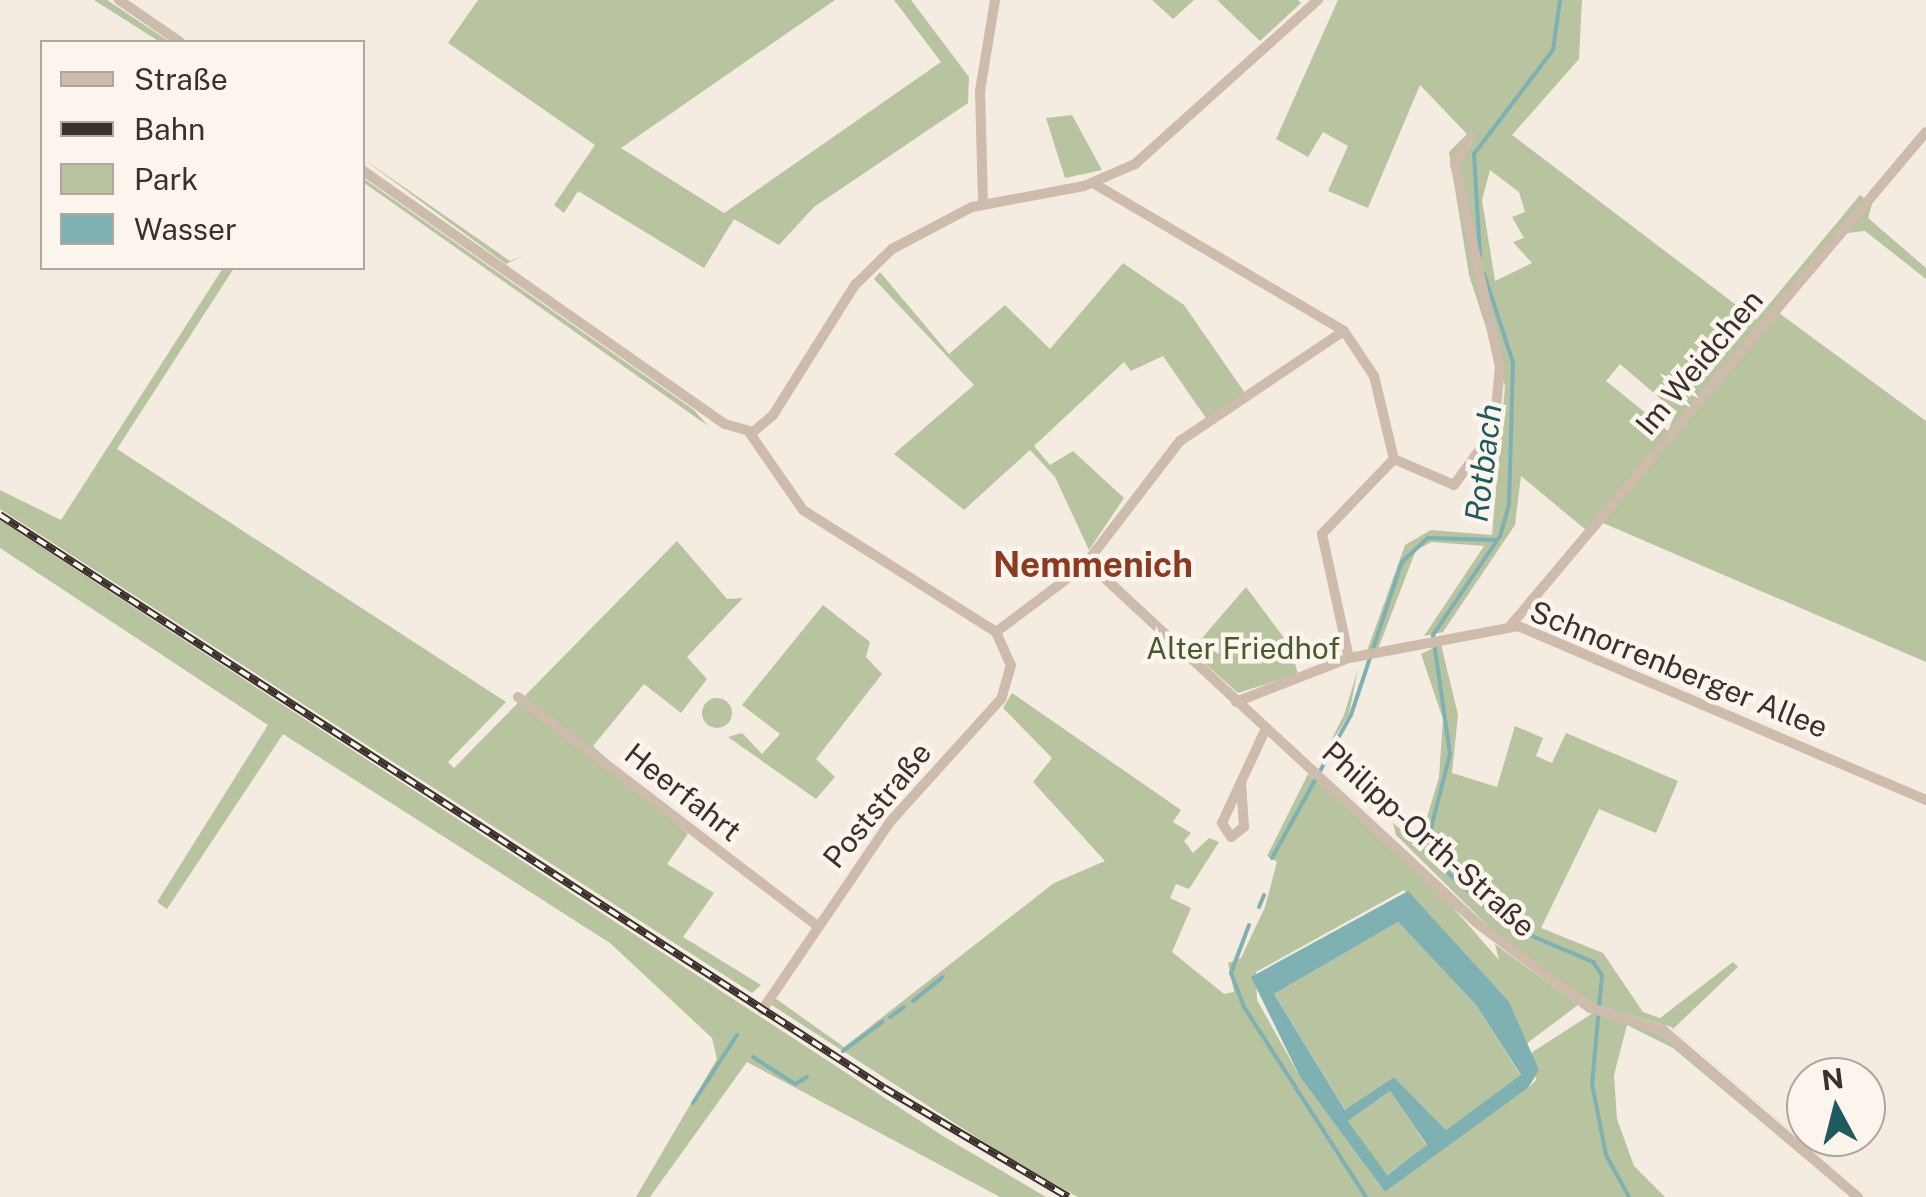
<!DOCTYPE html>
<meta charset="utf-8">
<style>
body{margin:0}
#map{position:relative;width:1926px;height:1197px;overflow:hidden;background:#f4ebe1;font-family:"Public Sans",sans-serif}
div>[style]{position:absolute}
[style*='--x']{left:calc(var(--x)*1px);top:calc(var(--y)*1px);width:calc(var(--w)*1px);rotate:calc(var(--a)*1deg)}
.green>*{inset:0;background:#b8c4a0}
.round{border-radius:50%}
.water>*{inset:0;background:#7fb0b2}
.stream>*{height:4px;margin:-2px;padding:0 2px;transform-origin:2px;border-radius:2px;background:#7fb0b2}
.minor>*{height:10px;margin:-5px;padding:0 5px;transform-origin:5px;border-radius:5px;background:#cdbbac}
.rail>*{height:8px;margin-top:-4px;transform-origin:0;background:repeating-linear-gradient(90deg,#fbf5ee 0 11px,#3b302b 0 22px);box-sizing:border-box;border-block:2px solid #3b302b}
span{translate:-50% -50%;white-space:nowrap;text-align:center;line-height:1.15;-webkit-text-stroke:9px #fbf5ee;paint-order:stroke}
.street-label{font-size:30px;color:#3b302b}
.park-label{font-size:30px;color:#4a5a2e}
.water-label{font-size:32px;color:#1f5a5e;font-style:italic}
.quarter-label{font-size:35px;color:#8c3b22;font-weight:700}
.legend{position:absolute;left:40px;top:40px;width:325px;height:230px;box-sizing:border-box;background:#fbf5ee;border:2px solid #aea6a0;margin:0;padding:12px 18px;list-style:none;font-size:30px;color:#3b302b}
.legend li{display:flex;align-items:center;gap:20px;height:50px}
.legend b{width:50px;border:2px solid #aea6a0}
.north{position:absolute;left:1786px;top:1057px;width:100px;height:100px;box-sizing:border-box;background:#fbf5ee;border:2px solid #aea6a0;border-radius:50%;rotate:353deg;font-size:28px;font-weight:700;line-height:40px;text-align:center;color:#3b302b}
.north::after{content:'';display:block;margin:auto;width:35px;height:45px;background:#1f5a5e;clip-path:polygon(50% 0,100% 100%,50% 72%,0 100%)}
</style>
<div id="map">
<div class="green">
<div style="clip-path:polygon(94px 0,107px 0,170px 42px,160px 42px)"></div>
<div style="clip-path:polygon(478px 0,835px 0,621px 148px,724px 213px,941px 62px,894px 0,911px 0,969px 77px,968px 103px,814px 207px,779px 245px,734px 219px,704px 268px,578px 191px,564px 213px,554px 205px,595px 145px,448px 43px)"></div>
<div style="clip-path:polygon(1152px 0,1194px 0,1173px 19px)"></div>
<div style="clip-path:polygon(1217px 0,1298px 0,1301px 3px,1260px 41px)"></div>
<div style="clip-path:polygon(evenodd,1338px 0,1582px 0,1579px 59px,1512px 135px,1756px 320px,1860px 195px,1872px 204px,1868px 218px,1926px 268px,1926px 279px,1865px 231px,1847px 233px,1779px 313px,1926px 421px,1926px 662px,1603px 523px,1592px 535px,1521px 476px,1515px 525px,1443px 632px,1424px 636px,1484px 546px,1432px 542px,1416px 550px,1378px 649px,1367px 651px,1405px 545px,1431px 530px,1492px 535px,1505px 386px,1469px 275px,1449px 152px,1467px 134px,1420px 85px,1368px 208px,1328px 191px,1348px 146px,1323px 132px,1308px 157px,1276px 139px,1338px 0,1490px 170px,1519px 192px,1525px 212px,1512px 217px,1524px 238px,1513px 242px,1532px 263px,1495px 281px,1482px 200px,1490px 170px,1338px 0,1620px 364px,1676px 412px,1668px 431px,1606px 381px,1620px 364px)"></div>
<div style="clip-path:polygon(1072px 115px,1102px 170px,1065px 178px,1046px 118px)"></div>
<div style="clip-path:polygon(362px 158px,510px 261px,523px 256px,506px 264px)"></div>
<div style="clip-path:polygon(363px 178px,694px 410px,708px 426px,363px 182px)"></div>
<div style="clip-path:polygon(1123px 263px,1184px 305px,1247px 396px,1208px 421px,1163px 356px,1131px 371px,1124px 362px,1034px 446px,1050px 465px,1073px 451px,1124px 498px,1089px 550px,1055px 477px,1030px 450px,964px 510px,894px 454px,974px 385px,874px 279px,880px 272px,949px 354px,1005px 305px,1050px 349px)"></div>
<div style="clip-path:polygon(223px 268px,234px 268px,117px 449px,506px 702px,448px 762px,454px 768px,677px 541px,727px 599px,743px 598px,687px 657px,707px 679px,681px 713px,644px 684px,593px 746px,688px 834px,667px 864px,714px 893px,683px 937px,761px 985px,752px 993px,0 509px,0 490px,61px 520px)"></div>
<div style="clip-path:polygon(0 520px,943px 1136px,1046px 1197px,1000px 1197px,747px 1062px,650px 1197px,636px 1197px,717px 1059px,712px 1038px,610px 943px,283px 734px,167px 909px,157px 902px,268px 725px,0 548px)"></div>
<div style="clip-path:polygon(1246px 587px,1290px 646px,1298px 674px,1238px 693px,1191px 651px)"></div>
<div style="clip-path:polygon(823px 605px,870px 642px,866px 657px,882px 674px,816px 759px,835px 777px,816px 799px,728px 737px,742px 733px,762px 754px,780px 734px,742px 705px)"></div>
<div style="clip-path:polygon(1441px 644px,1458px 715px,1452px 773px,1497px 787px,1515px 726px,1543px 738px,1536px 756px,1552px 763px,1566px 733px,1678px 781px,1656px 833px,1599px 809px,1541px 928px,1603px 953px,1643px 1012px,1660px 1018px,1733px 962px,1738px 967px,1673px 1029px,1867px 1197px,1671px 1027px,1593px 1004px,1495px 933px,1396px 835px,1393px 823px,1419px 844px,1439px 777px,1443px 719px,1421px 654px)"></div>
<div style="clip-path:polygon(1358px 669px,1349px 714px,1319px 764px,1344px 715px)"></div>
<div style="clip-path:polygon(1012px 693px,1181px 810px,1173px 822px,1191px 833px,1184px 841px,1193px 853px,1209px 838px,1219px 842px,1189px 889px,1176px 884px,1170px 898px,1191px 908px,1172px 952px,1224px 994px,1234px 992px,1228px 963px,1241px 958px,1265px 907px,1277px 862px,1267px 856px,1308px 774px,1413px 862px,1499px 960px,1495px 944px,1578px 1005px,1526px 1044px,1508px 1002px,1404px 890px,1256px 972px,1257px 1000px,1300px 1077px,1385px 1192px,1528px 1088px,1536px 1080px,1531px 1053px,1593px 1013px,1656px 1032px,1665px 1038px,1851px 1197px,1673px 1048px,1627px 1025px,1614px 1075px,1617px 1119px,1634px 1166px,1665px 1197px,1078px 1197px,1012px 1160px,770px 1004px,775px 998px,844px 1047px,1054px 883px,1105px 861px,1033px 782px,1052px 758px,1003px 708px)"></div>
<div class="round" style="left:702px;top:698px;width:30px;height:30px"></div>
<div style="clip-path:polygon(1398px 922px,1476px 1005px,1521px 1076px,1446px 1130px,1394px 1077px,1346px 1111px,1274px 994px)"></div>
<div style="clip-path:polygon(1390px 1091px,1427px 1146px,1386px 1175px,1348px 1121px)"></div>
</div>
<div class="water">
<div style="clip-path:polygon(evenodd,1408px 891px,1509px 1002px,1539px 1070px,1528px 1088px,1385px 1192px,1300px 1077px,1251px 977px,1408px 891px,1398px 922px,1476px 1005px,1521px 1075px,1446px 1130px,1394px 1077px,1345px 1110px,1274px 994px,1398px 922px,1408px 891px,1390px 1091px,1427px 1145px,1387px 1175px,1348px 1121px,1390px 1091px)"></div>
</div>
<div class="stream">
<div style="--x:1480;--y:255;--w:101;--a:-93.4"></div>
<div style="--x:1474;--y:154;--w:131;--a:-52.8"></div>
<div style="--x:1553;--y:50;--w:50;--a:-82"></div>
<div style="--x:1484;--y:274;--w:93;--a:71.8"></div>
<div style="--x:1513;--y:362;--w:143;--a:91.6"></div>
<div style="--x:1509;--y:505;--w:32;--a:106"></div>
<div style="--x:1500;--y:536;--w:120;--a:124.1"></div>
<div style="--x:1433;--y:635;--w:120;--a:81.9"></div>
<div style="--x:1450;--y:754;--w:89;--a:104.3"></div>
<div style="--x:1428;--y:840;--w:25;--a:69"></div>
<div style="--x:1437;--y:863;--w:93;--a:41.9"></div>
<div style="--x:1506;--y:925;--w:95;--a:23"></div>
<div style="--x:1593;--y:962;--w:16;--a:55"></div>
<div style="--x:1602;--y:975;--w:109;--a:95.2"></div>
<div style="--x:1592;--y:1084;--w:72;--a:78.8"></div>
<div style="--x:1606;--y:1155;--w:48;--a:61.3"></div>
<div style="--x:1272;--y:858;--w:163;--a:-61.1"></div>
<div style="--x:1351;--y:715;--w:161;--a:-71.6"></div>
<div style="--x:1402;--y:562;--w:35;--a:-43"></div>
<div style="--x:1428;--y:538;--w:68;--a:1.7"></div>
<div style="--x:1259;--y:907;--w:13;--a:-67"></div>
<div style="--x:1249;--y:925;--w:51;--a:110.6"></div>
<div style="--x:1231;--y:973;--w:36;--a:69"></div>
<div style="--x:1244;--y:1007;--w:226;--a:57.3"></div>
<div style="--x:913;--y:1001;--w:38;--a:-39"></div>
<div style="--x:890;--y:1017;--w:17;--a:-36"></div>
<div style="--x:843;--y:1051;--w:49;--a:-36.6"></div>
<div style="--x:753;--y:1057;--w:50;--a:32.7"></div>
<div style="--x:795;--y:1084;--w:14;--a:-30"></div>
<div style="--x:693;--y:1103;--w:81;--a:-57.1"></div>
</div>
<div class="minor">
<div style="--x:119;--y:0;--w:74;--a:34.5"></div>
<div style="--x:362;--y:170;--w:443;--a:35"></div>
<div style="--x:725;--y:424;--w:29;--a:16"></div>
<div style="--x:753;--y:432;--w:26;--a:-40"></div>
<div style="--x:773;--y:415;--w:154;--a:-57.8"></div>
<div style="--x:855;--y:285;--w:52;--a:-44.2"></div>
<div style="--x:892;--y:249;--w:90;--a:-27.7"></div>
<div style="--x:972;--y:207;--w:114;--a:-10.6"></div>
<div style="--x:1084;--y:186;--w:56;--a:-23.3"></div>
<div style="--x:1135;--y:164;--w:246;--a:-41.9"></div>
<div style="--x:1093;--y:183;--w:291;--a:30.5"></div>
<div style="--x:1344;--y:331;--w:54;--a:56.3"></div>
<div style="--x:1374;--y:376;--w:85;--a:76.5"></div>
<div style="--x:983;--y:204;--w:113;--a:-91.5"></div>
<div style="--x:980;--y:91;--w:92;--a:-80.6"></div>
<div style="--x:749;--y:432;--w:95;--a:55.3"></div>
<div style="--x:803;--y:510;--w:228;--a:32.3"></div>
<div style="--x:996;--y:632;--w:36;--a:66"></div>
<div style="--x:1011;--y:665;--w:35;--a:106"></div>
<div style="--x:1001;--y:699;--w:166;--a:132.1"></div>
<div style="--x:890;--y:822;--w:227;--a:124.2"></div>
<div style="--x:1394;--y:459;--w:65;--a:23.4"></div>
<div style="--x:1454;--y:485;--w:68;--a:-54"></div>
<div style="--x:1494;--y:430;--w:63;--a:-84.6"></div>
<div style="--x:1500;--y:367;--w:208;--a:-102.5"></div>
<div style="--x:1455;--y:164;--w:32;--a:-60"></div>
<div style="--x:1084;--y:566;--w:158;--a:-52.5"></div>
<div style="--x:1180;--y:441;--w:197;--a:-33.9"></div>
<div style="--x:1511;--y:625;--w:644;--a:-49.91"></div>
<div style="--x:996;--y:632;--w:110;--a:-36.9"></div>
<div style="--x:1084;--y:566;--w:14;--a:21"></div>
<div style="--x:1097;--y:571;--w:518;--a:42.81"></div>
<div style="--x:1477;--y:923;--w:141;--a:37"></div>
<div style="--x:1590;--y:1008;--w:76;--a:16.8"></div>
<div style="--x:1663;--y:1030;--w:257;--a:40.6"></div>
<div style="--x:1349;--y:658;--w:127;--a:-102.3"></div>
<div style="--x:1322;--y:534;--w:104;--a:-46.2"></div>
<div style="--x:518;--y:697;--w:377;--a:37.4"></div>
<div style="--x:1236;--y:702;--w:121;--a:-21.3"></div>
<div style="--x:1349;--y:658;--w:172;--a:-10.7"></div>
<div style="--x:1518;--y:626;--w:444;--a:23.1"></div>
<div style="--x:1241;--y:782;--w:45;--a:86.2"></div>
<div style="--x:1244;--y:827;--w:16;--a:142"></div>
<div style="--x:1231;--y:837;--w:17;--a:-123"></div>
<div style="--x:1222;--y:823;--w:105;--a:-65.1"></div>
</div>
<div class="rail">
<div style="--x:0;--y:515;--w:1053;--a:32.95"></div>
<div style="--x:884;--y:1088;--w:214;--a:30.6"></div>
</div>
<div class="street-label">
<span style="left:1699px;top:362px;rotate:-50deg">Im Weidchen</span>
<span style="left:1679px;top:669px;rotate:22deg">Schnorrenberger Allee</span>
<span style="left:683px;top:792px;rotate:38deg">Heerfahrt</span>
<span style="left:877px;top:805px;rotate:-51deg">Poststraße</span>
<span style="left:1429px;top:839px;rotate:42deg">Philipp-Orth-Straße</span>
</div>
<div class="park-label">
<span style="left:1243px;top:648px">Alter Friedhof</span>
</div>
<div class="water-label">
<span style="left:1484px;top:463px;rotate:-83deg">Rotbach</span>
</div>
<div class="quarter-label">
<span style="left:1093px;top:565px">Nemmenich</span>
</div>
<ul class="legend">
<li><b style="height:12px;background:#cdbbac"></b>Straße</li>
<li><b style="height:12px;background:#3b302b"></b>Bahn</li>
<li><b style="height:28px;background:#b8c4a0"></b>Park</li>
<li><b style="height:28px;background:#7fb0b2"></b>Wasser</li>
</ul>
<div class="north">N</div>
</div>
